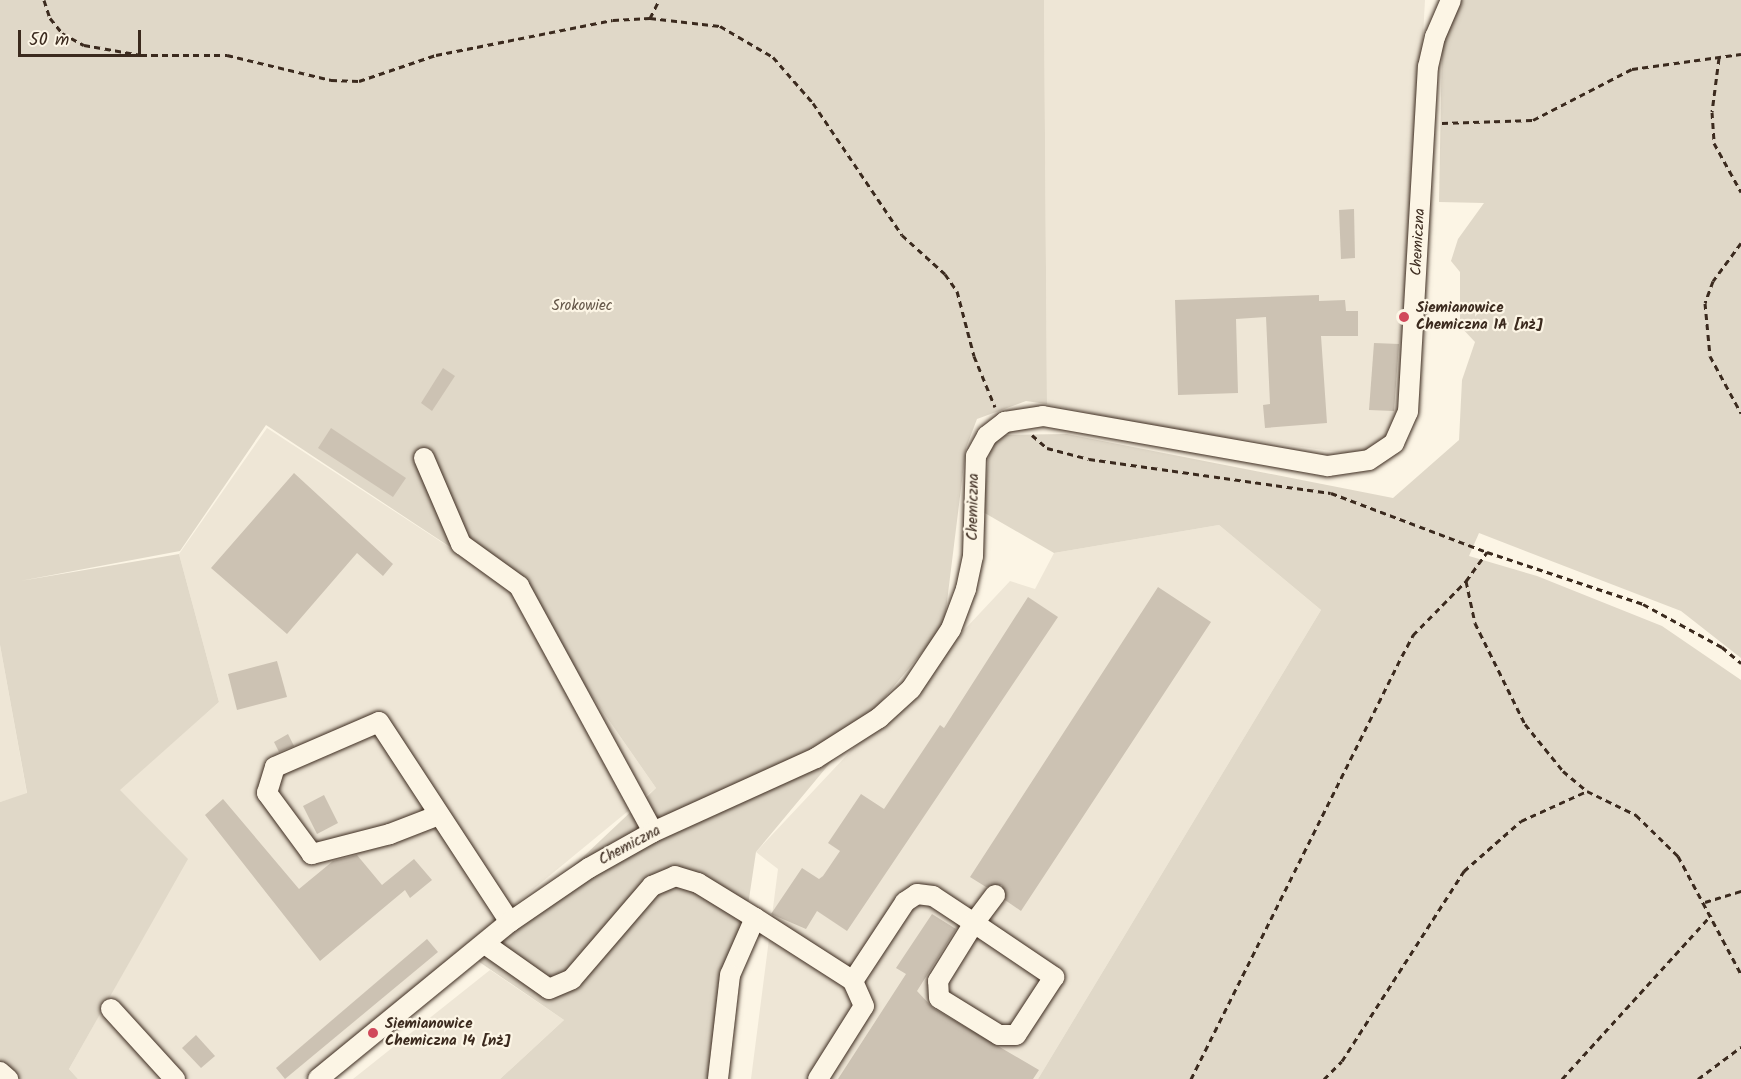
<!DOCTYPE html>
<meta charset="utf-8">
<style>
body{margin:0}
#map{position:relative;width:1741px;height:1079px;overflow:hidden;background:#fcf5e5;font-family:Kalam,sans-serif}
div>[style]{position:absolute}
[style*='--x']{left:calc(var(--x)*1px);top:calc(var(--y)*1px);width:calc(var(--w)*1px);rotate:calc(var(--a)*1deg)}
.built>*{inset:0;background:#eee6d6}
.green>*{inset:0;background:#e0d8c8}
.building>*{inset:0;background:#ccc2b3}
.path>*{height:3px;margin-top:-1.5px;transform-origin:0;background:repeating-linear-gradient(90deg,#3b2a1e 0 6px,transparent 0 10.5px)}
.roads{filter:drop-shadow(0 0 2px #3b2a1e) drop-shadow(0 0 2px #3b2a1e)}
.minor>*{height:20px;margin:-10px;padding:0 10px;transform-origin:10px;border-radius:10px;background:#fcf5e5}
.dots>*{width:16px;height:16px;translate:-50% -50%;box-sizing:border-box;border:3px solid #fcf5e5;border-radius:50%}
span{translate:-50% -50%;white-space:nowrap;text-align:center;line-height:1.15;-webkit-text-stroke:4.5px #fcf5e5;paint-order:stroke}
.street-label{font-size:15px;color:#3b2a1e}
.park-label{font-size:15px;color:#645648}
.poi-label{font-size:15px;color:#3b2a1e;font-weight:700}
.left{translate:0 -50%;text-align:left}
.scale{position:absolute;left:18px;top:30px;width:123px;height:27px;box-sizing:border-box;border:3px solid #3b2a1e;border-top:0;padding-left:8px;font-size:18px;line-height:21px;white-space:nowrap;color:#3b2a1e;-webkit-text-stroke:4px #fcf5e5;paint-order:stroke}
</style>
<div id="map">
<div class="built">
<div style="clip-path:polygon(1044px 0,1425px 0,1404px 376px,1394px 424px,1380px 448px,1346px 453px,1166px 429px,1047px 404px)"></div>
<div style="clip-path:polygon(267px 428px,521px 594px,656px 788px,303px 1079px,78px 1079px,69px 1069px,187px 859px,119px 790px,219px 702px,179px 554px)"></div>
<div style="clip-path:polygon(1219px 525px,1321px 610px,1038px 1079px,751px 1079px,778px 869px,756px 852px,1010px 581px,1035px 589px,1054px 553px)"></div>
<div style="clip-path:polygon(0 645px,27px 794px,0 802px)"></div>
<div style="clip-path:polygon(490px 970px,564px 1020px,500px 1079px,353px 1079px)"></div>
</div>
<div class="green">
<div style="clip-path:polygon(0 0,1044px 0,1047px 404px,1026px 401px,977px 419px,966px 448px,944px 626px,756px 852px,722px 1079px,500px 1079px,564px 1020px,475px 959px,656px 788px,521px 594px,266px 425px,180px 551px,20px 581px,179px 554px,219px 702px,120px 790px,188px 859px,69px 1069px,78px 1079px,0 1079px,0 802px,27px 793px,0 645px)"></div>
<div style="clip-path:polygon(1462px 0,1741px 0,1741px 658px,1681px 611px,1479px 533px,1469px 556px,1537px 576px,1662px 626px,1741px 680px,1741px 1079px,1038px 1079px,1321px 610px,1219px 525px,1054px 553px,983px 512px,990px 443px,1003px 435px,1067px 434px,1393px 498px,1459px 440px,1462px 380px,1475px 342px,1460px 326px,1460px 272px,1451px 261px,1458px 239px,1484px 203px,1439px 202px,1442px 44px)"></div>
</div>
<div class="building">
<div style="clip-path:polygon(1354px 209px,1355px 258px,1341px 259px,1339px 210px)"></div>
<div style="clip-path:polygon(1319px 295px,1319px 301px,1345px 300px,1346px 311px,1358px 311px,1358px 336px,1321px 336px,1327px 423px,1265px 428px,1263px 405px,1270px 404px,1266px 317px,1236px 319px,1238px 393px,1178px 395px,1175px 300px)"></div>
<div style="clip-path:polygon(1374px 343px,1399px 344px,1394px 411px,1369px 410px)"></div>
<div style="clip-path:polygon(443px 368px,455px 376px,432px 411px,421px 403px)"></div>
<div style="clip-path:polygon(331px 428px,406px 478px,393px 497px,318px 448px)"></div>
<div style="clip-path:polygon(294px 473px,393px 564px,383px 576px,357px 553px,287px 634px,211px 568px)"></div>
<div style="clip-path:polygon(1158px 587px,1211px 622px,1021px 911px,1005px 900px,1002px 885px,986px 887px,970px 877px)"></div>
<div style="clip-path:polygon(1028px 597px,1058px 617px,847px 931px,817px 911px,806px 929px,771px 914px,802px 868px,819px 879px,823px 876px,840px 851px,828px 843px,861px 794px,884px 809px,940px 725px,944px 728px)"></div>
<div style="clip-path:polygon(277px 661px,287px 697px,237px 710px,228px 674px)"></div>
<div style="clip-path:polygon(288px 734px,294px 746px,279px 752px,274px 742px)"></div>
<div style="clip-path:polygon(324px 795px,338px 823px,317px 834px,303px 806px)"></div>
<div style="clip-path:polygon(223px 799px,299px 889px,333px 861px,357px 855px,382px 885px,414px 859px,432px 880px,410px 898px,405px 890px,320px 961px,205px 815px)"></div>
<div style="clip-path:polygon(932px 914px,956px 929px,917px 991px,933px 1008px,1039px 1070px,1033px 1079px,838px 1079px,906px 974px,896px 968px)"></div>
<div style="clip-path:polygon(427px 939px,438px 952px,285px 1079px,276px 1068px)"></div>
<div style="clip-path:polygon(196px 1035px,215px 1056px,201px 1068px,182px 1048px)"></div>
</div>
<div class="path">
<div style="--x:44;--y:0;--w:19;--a:72"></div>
<div style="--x:50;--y:18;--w:19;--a:51"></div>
<div style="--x:62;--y:33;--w:25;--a:29"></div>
<div style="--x:84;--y:45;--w:58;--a:10"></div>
<div style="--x:141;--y:55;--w:86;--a:0"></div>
<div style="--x:227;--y:55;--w:107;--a:13.5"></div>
<div style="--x:331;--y:80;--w:28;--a:2"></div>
<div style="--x:359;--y:81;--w:81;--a:-18.7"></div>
<div style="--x:436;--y:55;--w:180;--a:-11.2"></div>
<div style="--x:613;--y:20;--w:37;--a:-3"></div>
<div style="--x:650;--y:18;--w:70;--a:6.5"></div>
<div style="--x:720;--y:26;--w:61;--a:30.3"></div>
<div style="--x:773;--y:57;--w:61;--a:49"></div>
<div style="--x:813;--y:103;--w:159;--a:56"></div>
<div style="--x:902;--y:235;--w:58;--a:42.2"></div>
<div style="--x:945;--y:274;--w:21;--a:55"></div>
<div style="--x:957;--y:291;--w:67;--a:75.3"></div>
<div style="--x:974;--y:356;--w:55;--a:67.6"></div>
<div style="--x:650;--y:18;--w:20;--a:-63"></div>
<div style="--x:1719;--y:58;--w:54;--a:97.4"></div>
<div style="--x:1712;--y:112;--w:31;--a:86"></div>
<div style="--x:1714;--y:143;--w:56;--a:61.1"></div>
<div style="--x:1442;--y:123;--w:91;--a:-1.9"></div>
<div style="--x:1533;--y:120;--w:111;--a:-27.3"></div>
<div style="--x:1632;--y:69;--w:110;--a:-7.8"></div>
<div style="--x:1741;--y:243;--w:47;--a:126.4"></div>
<div style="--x:1713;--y:281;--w:23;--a:110"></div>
<div style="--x:1705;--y:303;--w:53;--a:84.6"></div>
<div style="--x:1710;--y:356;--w:65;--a:61.5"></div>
<div style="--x:1032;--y:435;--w:20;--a:41"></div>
<div style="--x:1047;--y:448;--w:43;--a:14.7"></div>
<div style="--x:1089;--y:459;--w:244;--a:8"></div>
<div style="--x:1331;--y:493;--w:167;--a:20.7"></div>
<div style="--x:1487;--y:552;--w:164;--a:18.4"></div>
<div style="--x:1643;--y:604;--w:90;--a:28.6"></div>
<div style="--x:1722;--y:647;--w:25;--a:40"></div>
<div style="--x:1466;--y:581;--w:43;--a:77.9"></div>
<div style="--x:1475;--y:623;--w:113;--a:63.7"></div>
<div style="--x:1525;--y:724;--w:60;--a:51"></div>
<div style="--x:1563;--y:771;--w:31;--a:40"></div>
<div style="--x:1587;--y:791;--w:55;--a:26.1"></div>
<div style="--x:1636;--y:815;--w:59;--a:44.3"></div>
<div style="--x:1678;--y:856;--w:134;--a:61.9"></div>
<div style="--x:1705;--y:902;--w:38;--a:-17"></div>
<div style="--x:1191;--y:1079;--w:473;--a:-63.5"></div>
<div style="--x:1402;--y:656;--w:24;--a:-62"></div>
<div style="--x:1413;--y:635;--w:76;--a:-45.5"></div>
<div style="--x:1466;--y:581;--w:36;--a:-54"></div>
<div style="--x:1324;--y:1079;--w:25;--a:-45"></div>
<div style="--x:1342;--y:1061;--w:226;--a:-57.3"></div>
<div style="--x:1464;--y:871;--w:76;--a:-41.3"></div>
<div style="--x:1521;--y:821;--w:72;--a:-24.4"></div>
<div style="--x:1562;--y:1079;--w:222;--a:-47.7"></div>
<div style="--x:1698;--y:1079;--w:54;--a:-36.7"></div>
</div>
<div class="roads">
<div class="minor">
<div style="--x:424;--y:458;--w:94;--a:66.7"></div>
<div style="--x:461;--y:544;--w:72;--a:35.9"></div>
<div style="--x:519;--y:586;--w:280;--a:61.4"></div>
<div style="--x:439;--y:815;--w:53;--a:158.8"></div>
<div style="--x:390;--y:834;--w:81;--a:165.6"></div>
<div style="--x:312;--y:854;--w:76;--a:-126.4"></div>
<div style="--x:267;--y:793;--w:27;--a:-73"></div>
<div style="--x:275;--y:767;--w:113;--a:-23.4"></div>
<div style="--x:379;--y:722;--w:239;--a:56.8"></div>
<div style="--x:755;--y:918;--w:117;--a:32.7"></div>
<div style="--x:853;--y:981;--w:95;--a:-56.6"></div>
<div style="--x:905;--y:902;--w:14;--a:-34"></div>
<div style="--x:917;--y:894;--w:16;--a:7"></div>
<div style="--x:933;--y:896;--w:49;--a:33.4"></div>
<div style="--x:974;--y:923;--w:97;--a:34"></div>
<div style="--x:1054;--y:977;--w:69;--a:123.2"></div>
<div style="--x:1016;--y:1035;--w:17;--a:180"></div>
<div style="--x:999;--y:1035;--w:70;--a:-148.3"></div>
<div style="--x:939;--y:998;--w:17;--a:-93"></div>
<div style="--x:938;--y:981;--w:68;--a:-58.2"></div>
<div style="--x:974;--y:923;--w:35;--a:-53"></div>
<div style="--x:485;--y:944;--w:78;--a:35.1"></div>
<div style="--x:549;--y:989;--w:25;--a:-23"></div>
<div style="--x:572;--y:979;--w:123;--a:-49.3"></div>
<div style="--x:652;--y:886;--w:25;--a:-23"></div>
<div style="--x:675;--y:876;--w:24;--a:17"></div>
<div style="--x:698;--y:883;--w:67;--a:31.6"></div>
<div style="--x:755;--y:918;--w:62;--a:113.7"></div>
<div style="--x:730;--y:975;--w:105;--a:96.6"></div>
<div style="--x:111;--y:1009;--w:95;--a:47.6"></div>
<div style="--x:0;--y:1072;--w:11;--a:41"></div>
<div style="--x:318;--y:1079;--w:248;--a:-39.3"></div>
<div style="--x:510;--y:922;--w:96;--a:-34.4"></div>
<div style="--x:589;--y:868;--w:73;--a:-29.4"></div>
<div style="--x:653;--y:832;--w:179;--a:-24.4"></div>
<div style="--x:816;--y:758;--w:75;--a:-32.4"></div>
<div style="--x:879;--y:718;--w:43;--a:-42.2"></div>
<div style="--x:911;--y:689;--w:72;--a:-56.3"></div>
<div style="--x:951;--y:629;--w:43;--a:-69.4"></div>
<div style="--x:966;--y:589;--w:34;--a:-78"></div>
<div style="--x:973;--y:556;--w:100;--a:-88.3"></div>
<div style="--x:976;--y:456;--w:23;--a:-61"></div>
<div style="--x:987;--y:436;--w:23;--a:-38"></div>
<div style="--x:1005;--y:422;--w:38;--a:-9"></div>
<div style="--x:1043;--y:416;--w:289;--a:10"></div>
<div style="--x:1328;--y:466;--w:41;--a:-8.3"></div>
<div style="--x:1369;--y:460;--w:30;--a:-34"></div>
<div style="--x:1394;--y:443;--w:34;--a:-66"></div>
<div style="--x:1408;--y:412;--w:346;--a:-86.7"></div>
<div style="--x:1428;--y:67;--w:31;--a:-77"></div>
<div style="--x:1435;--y:37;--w:40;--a:-66.6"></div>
<div style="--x:818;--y:1079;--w:86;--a:-57.8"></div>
<div style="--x:864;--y:1006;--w:27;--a:-114"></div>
</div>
</div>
<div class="dots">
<div style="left:1404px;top:317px;background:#d1495b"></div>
<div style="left:373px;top:1033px;background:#d1495b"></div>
</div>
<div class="street-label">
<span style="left:1419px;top:242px;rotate:-87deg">Chemiczna</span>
<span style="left:974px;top:507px;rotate:-89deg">Chemiczna</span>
<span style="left:630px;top:846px;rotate:-28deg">Chemiczna</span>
</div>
<div class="park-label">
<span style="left:582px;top:307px">Srokowiec</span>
</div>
<div class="poi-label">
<span class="left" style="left:1416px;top:317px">Siemianowice<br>Chemiczna 1A [nż]</span>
<span class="left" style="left:385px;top:1033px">Siemianowice<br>Chemiczna 14 [nż]</span>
</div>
<div class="scale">50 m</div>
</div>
